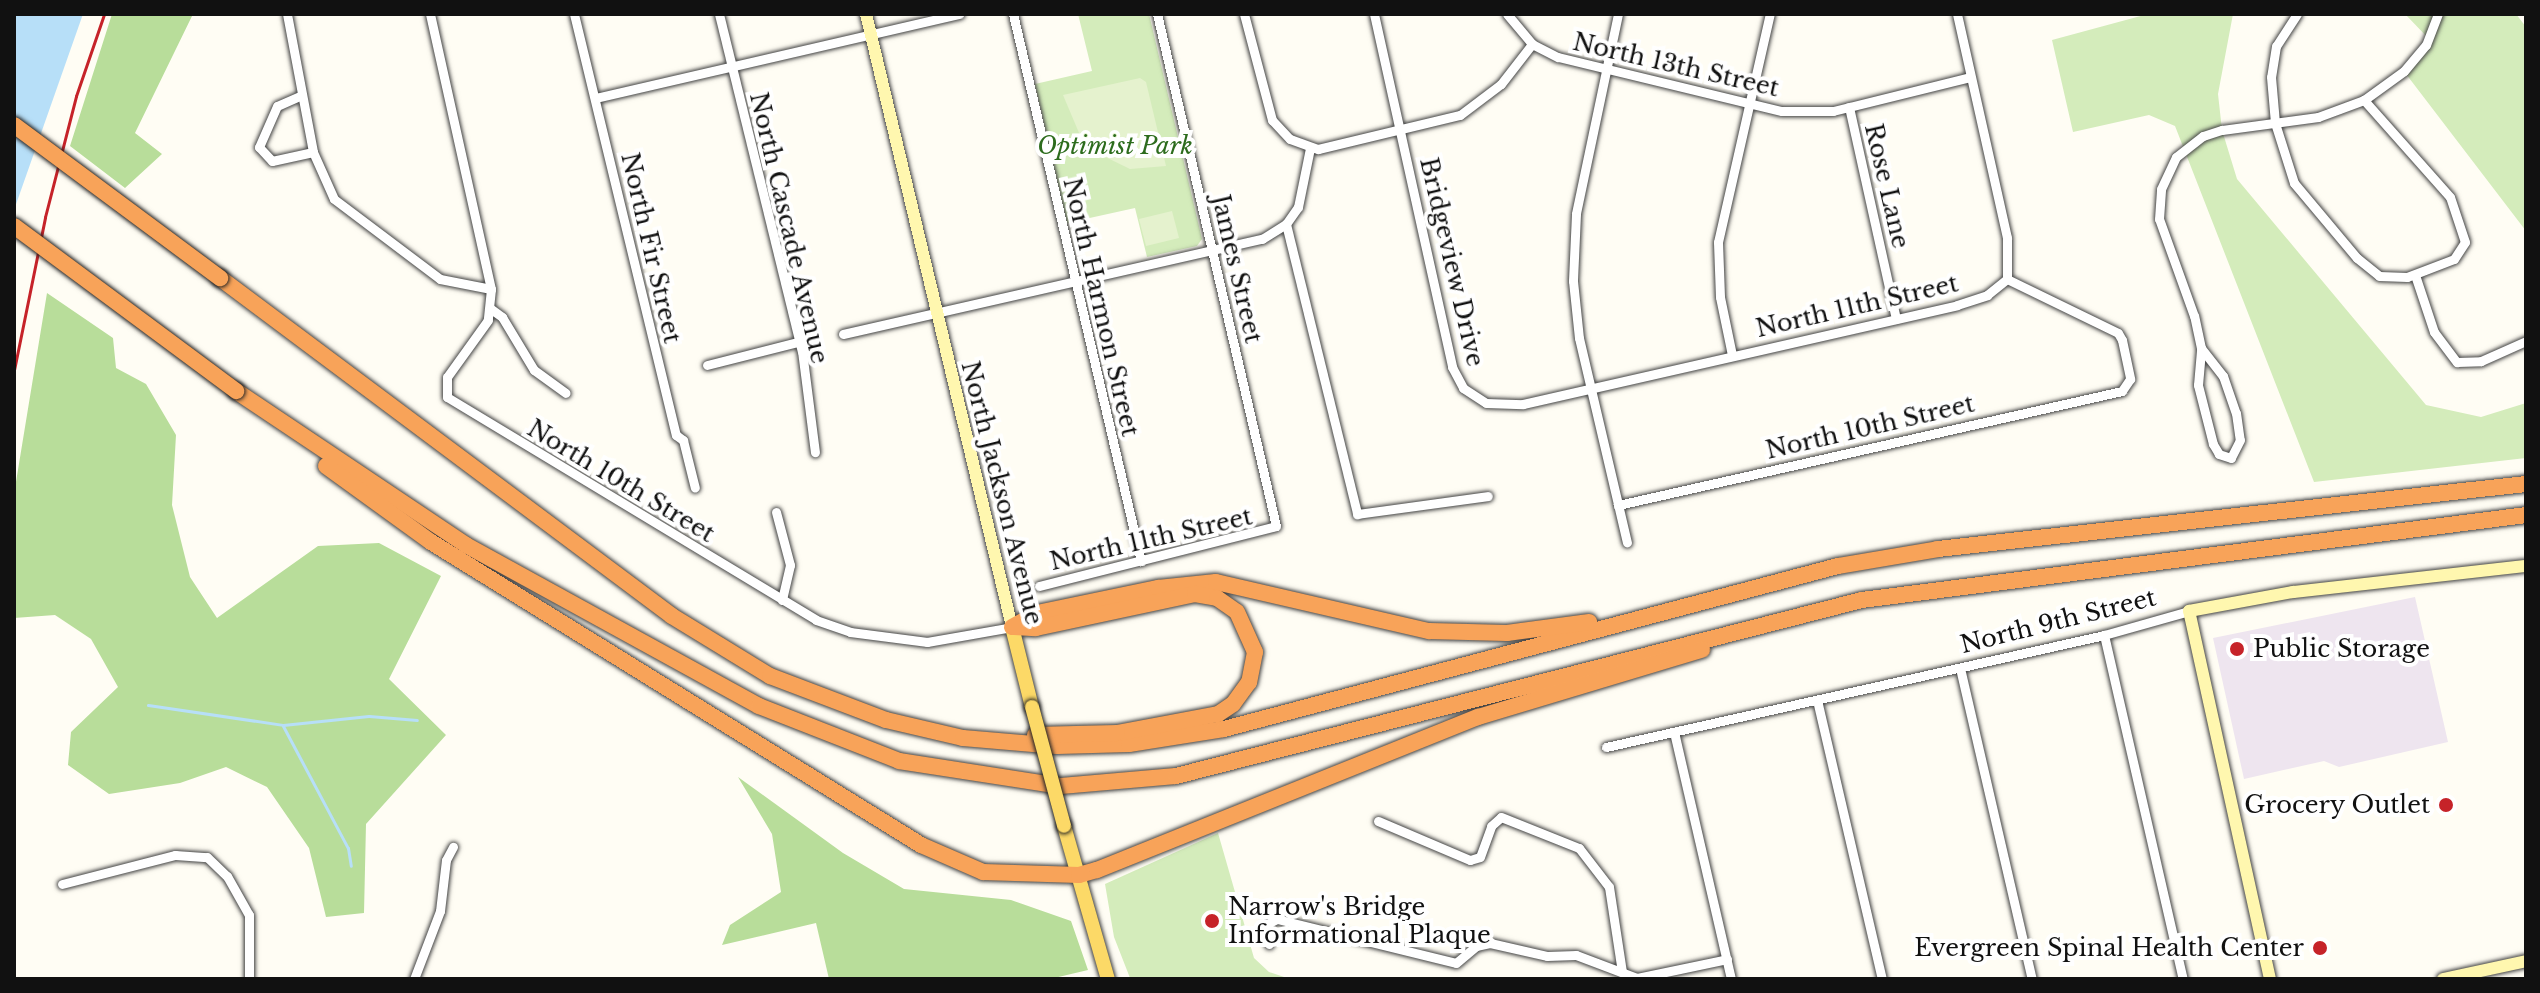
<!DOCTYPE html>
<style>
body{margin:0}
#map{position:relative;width:2540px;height:993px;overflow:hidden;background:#fffdf4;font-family:"Libre Baskerville",serif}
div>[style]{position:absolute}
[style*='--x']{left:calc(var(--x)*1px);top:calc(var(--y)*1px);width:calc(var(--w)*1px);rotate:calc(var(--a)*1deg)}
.industrial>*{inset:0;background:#eee5ef}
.green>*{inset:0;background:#d4ecbb}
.forest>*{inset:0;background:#b8dd9a}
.pitch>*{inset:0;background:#e5f2ce}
.water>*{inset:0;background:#b7dff8}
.stream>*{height:3px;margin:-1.5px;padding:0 1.5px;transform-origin:1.5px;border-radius:1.5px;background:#b7dff8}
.roads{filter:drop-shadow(0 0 2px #444) drop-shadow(0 0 2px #444)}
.street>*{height:9px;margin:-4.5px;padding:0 4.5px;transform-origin:4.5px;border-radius:4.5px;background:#fff}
.secondary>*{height:12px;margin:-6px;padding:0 6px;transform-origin:6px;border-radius:6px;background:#fff7af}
.primary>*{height:14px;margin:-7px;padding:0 7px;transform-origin:7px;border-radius:7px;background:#fcd967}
.highway>*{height:16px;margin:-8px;padding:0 8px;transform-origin:8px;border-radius:8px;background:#f8a359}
.rail>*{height:3px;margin:-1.5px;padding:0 1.5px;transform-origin:1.5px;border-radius:1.5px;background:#c62329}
.bridges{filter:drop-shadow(0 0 2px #222) drop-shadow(0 0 2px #222)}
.primary-bridge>*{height:14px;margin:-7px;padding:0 7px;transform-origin:7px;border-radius:7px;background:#fcd967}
.highway-bridge>*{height:16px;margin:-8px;padding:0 8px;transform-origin:8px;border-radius:8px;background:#f8a359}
.dots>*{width:22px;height:22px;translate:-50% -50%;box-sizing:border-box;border:4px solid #fff;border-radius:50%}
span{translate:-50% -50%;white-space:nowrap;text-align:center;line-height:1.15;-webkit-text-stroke:8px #fff;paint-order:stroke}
.street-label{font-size:24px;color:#111}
.park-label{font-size:24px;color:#2d6c1d;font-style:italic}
.poi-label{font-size:24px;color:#111}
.left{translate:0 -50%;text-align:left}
.right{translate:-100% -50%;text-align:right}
.frame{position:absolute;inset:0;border:16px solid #111;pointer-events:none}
</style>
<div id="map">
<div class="industrial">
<div style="clip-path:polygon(2415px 597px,2448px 742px,2339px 767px,2324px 761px,2244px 779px,2213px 638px)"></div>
</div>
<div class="green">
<div style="clip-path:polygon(1078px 14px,1149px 14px,1202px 239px,1197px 246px,1147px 257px,1135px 208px,1067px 223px,1035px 84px,1092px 71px)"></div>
<div style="clip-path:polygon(2148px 14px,2233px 14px,2218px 94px,2222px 130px,2237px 179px,2426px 405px,2481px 417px,2526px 403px,2526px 458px,2314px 482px,2175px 126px,2149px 115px,2073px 132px,2052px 40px)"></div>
<div style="clip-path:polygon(2405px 14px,2516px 14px,2526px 27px,2526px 231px,2406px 74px,2430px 40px)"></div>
<div style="clip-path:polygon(1218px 833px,1254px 958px,1269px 972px,1290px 979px,1130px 978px,1114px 937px,1105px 884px)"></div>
</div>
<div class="forest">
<div style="clip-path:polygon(112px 14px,193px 14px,135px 133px,162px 154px,125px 188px,70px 146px)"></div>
<div style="clip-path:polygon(47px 293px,113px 338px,116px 368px,146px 384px,176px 435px,172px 505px,190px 577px,217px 618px,318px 546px,379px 543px,441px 576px,389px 679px,446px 735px,366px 824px,364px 913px,326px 917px,309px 848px,267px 787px,226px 767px,180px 783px,109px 794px,68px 765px,71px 732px,118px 687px,91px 639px,55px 615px,14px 618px,14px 494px)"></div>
<div style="clip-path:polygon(738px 777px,843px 853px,904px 889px,1011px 900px,1071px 921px,1088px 970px,1050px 979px,829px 979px,816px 923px,722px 945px,730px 925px,781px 892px,772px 834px)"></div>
</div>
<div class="pitch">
<div style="clip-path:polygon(1140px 78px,1146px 82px,1166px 166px,1130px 169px,1085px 147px,1063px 95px)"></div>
<div style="clip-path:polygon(1172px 211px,1179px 238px,1146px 246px,1139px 219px)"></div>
</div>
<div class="water">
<div style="clip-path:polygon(14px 14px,83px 14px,14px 210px)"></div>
</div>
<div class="stream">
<div style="--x:148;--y:705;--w:136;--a:8.4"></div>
<div style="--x:283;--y:725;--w:86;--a:-6"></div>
<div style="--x:369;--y:716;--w:48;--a:4.8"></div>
<div style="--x:283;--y:726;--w:138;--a:62"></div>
<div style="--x:348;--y:848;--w:18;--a:81"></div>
</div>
<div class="roads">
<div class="street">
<div style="--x:287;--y:14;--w:140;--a:79.3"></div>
<div style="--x:313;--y:152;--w:51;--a:65.9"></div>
<div style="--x:334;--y:199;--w:133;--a:37"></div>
<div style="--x:440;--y:279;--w:52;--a:11.1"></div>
<div style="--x:430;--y:14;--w:282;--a:77.5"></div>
<div style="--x:491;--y:289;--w:31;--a:96"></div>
<div style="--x:488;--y:320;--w:70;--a:125.7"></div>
<div style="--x:447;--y:377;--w:20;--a:90"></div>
<div style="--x:447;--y:397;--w:431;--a:31.1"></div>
<div style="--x:816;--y:620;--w:36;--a:19"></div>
<div style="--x:850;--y:632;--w:78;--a:7.4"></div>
<div style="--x:927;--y:642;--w:86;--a:-10"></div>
<div style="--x:574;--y:14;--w:433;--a:76.4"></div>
<div style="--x:676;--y:435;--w:9;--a:36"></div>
<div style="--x:683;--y:440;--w:49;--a:76"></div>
<div style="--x:719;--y:14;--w:347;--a:76.2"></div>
<div style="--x:802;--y:351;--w:102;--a:82.7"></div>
<div style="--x:1013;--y:14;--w:562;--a:76.83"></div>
<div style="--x:1244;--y:14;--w:110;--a:75.2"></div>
<div style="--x:1272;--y:120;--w:26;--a:47"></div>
<div style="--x:1290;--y:139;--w:30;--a:20"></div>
<div style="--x:1318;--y:149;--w:146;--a:-13.5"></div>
<div style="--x:1460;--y:115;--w:51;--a:-37.1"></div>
<div style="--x:1501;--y:84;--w:51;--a:-52.2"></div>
<div style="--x:1374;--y:14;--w:362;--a:77.5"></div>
<div style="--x:1452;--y:367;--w:24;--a:62"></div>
<div style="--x:1463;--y:388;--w:27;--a:33"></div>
<div style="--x:1486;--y:403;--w:37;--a:2"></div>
<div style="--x:1523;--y:404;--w:445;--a:-12.8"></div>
<div style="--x:1957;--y:305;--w:32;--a:-18"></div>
<div style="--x:1987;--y:295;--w:26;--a:-39"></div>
<div style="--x:2007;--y:279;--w:123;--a:25.9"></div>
<div style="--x:2118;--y:333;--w:8;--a:60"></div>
<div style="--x:2122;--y:340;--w:40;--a:78"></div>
<div style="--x:2130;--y:379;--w:14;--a:124"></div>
<div style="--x:2122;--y:391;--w:517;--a:167.25"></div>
<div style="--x:1507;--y:14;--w:39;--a:50"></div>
<div style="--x:1532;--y:44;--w:29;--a:27"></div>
<div style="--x:1558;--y:57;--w:230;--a:13.6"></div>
<div style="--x:1782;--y:111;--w:51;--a:0"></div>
<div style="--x:1833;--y:111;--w:141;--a:-13.9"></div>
<div style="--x:1618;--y:14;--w:204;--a:101.9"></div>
<div style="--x:1576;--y:214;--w:67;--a:92.6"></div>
<div style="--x:1573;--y:281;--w:57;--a:84"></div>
<div style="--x:1579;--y:338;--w:210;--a:76.8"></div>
<div style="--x:1957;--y:14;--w:230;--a:77.4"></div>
<div style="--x:2007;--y:238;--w:41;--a:90"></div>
<div style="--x:2297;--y:14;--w:38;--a:123"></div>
<div style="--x:2276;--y:46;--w:31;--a:99"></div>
<div style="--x:2271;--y:77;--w:46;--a:85"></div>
<div style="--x:2275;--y:123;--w:63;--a:72.4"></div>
<div style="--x:2294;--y:183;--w:98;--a:50"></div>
<div style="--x:2357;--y:258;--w:28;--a:39"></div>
<div style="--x:2379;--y:276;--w:28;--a:2"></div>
<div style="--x:2407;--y:277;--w:50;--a:-21"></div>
<div style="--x:2454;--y:259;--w:20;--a:-57"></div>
<div style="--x:2465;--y:242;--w:47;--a:-108.4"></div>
<div style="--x:2450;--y:197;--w:130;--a:-131.6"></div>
<div style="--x:302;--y:95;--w:27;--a:156"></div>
<div style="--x:277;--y:106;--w:45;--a:113.7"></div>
<div style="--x:259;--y:147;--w:19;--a:47"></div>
<div style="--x:272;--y:161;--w:42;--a:-12.4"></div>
<div style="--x:595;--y:98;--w:374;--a:-13"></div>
<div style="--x:1849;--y:107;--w:217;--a:77.5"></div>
<div style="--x:1286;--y:224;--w:299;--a:76.2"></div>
<div style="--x:1357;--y:514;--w:132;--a:-7.8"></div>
<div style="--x:2415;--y:275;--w:60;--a:71.6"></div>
<div style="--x:2434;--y:332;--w:38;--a:53"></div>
<div style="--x:2457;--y:362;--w:24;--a:-2"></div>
<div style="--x:2481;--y:361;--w:49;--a:-24"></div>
<div style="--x:491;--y:309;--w:14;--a:36"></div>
<div style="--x:502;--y:317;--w:62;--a:58.9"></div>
<div style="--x:534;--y:370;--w:39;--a:36"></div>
<div style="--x:843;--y:334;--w:430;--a:-12.8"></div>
<div style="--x:1262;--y:239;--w:28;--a:-32"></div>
<div style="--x:1286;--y:224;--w:21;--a:-55"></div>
<div style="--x:1298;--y:207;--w:60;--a:-78.5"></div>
<div style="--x:2201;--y:348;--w:36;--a:52"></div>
<div style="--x:2223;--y:376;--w:39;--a:71"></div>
<div style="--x:2236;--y:413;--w:27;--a:82"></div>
<div style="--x:2240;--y:440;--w:20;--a:117"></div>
<div style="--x:2231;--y:458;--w:13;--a:-162"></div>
<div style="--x:2219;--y:454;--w:12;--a:-121"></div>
<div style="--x:2213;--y:444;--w:61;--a:-104.3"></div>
<div style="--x:2198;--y:385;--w:37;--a:-85"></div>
<div style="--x:2201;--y:348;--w:33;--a:-102"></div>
<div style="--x:2194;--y:316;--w:103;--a:-109.8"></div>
<div style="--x:2159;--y:219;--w:30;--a:-86"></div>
<div style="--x:2161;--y:189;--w:35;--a:-65"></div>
<div style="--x:2176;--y:157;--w:34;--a:-38"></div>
<div style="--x:2203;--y:136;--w:20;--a:-18"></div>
<div style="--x:2222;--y:130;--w:97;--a:-7.7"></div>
<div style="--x:2318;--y:117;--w:49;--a:-20.3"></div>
<div style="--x:2364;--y:100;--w:49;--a:-35.9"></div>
<div style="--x:2404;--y:71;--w:34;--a:-50"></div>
<div style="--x:2426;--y:45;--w:33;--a:-69"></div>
<div style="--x:1732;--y:355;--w:59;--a:-101.7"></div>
<div style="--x:1720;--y:297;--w:55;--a:-92.1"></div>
<div style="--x:1718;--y:242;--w:234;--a:-77.2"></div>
<div style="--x:707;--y:365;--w:93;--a:-14.3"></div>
<div style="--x:776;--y:512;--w:55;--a:75.2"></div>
<div style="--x:790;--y:565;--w:36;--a:103"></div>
<div style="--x:1039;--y:586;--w:244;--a:-14.2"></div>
<div style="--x:1276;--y:526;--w:526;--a:-103.08"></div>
<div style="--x:2104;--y:635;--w:353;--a:77.1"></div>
<div style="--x:1960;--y:668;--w:319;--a:77"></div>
<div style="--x:1817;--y:700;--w:286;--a:76.9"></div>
<div style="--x:1674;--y:732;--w:253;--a:77"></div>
<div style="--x:1606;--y:747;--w:510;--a:-12.67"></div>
<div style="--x:2104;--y:635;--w:88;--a:-15.8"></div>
<div style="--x:1378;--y:821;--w:100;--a:23"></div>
<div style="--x:1470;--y:860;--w:10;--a:-17"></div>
<div style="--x:1480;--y:857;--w:33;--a:-70"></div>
<div style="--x:1491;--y:826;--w:13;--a:-42"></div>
<div style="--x:1501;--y:817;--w:84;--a:21.7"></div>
<div style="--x:1579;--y:848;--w:49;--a:52.4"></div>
<div style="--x:1609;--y:887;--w:86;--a:81.3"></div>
<div style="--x:62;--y:884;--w:117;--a:-14.4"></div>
<div style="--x:175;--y:855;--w:32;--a:4"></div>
<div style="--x:207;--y:857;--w:28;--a:44"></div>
<div style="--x:227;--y:876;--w:45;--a:60.6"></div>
<div style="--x:249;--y:915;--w:64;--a:90"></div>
<div style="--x:1269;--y:944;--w:20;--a:-96"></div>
<div style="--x:1267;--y:924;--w:11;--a:-27"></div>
<div style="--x:1277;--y:919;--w:184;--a:13.8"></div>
<div style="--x:1456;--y:963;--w:26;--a:-40"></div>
<div style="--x:1476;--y:946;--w:14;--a:-12"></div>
<div style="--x:1490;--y:943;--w:58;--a:12.8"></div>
<div style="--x:1547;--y:956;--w:29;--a:-2"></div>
<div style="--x:1576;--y:955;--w:65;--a:20.7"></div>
<div style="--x:1637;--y:978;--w:92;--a:-11.9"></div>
<div style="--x:414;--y:979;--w:73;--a:-69.1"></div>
<div style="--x:440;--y:911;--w:51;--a:-83.3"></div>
<div style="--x:446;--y:860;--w:15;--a:-62"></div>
</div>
<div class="secondary">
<div style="--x:866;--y:14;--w:630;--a:76.6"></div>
<div style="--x:2270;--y:979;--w:377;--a:-102.4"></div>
<div style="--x:2189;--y:611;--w:106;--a:-10.4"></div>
<div style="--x:2293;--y:592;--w:234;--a:-6.4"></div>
<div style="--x:2443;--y:979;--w:85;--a:-12.2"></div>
</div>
<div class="primary">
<div style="--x:1012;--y:627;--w:82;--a:76"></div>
<div style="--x:1064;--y:826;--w:159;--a:74"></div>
</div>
<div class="highway">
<div style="--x:220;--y:278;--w:564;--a:36.79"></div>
<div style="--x:672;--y:616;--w:115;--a:31.5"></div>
<div style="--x:770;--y:676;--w:124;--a:20.8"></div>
<div style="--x:886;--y:720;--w:79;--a:13.2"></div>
<div style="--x:963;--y:738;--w:94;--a:4.9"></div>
<div style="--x:1057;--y:746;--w:72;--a:-1.6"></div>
<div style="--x:1129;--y:744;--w:96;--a:-9"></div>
<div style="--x:1224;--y:729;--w:635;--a:-14.87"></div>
<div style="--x:1838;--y:566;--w:101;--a:-9.6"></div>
<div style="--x:1938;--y:549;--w:592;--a:-6.31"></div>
<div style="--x:236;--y:391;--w:277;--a:33.8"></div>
<div style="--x:466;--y:545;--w:334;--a:28.8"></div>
<div style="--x:759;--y:706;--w:150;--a:21.4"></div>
<div style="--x:899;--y:761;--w:164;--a:8.8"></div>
<div style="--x:1061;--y:786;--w:115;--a:-5"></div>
<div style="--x:1176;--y:776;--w:708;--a:-14.39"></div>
<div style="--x:1862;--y:600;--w:669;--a:-7.29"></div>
<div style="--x:326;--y:466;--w:130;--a:35.9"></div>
<div style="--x:431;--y:542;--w:576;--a:31.73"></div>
<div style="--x:921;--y:845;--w:68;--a:23.5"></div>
<div style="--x:983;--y:872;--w:96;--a:1.8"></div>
<div style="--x:1079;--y:875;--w:19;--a:-16"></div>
<div style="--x:1097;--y:870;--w:411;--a:-21.9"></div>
<div style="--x:1478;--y:717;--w:234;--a:-16.7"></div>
<div style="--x:1012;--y:627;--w:29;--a:-29"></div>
<div style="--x:1037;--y:613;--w:124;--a:-11.7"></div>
<div style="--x:1158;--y:588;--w:58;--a:-5.9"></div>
<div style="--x:1216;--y:582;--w:219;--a:13"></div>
<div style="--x:1429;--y:631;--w:78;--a:1.5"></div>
<div style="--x:1507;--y:633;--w:83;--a:-7.6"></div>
<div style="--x:1014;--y:627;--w:22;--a:3"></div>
<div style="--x:1036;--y:628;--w:163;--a:-12.1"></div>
<div style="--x:1195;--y:594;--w:22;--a:10"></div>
<div style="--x:1217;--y:598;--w:24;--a:35"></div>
<div style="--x:1237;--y:612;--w:44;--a:65.8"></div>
<div style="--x:1255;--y:652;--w:31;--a:101"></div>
<div style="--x:1249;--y:682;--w:27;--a:126"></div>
<div style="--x:1233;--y:704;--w:18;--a:146"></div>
<div style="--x:1218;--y:714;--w:103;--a:169.3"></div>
<div style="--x:1117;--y:733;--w:82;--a:178.6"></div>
</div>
</div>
<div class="rail">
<div style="--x:14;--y:370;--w:156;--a:-78.5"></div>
<div style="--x:45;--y:217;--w:125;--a:-75.6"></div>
<div style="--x:76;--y:96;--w:87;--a:-71.1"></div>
</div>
<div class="bridges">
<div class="primary-bridge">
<div style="--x:1032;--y:707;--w:123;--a:74.9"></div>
</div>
<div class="highway-bridge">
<div style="--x:14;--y:125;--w:257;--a:36.6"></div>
<div style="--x:14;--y:226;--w:277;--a:36.6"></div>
</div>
</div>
<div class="dots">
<div style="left:2237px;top:649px;background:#c62329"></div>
<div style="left:2446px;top:805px;background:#c62329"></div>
<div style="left:1212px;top:921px;background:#c62329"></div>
<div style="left:2320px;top:948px;background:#c62329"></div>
</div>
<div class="street-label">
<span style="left:1676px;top:65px;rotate:13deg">North 13th Street</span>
<span style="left:1887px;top:186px;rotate:77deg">Rose Lane</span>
<span style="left:789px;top:228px;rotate:77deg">North Cascade Avenue</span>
<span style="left:651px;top:248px;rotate:77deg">North Fir Street</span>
<span style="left:1452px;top:262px;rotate:77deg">Bridgeview Drive</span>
<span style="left:1237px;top:269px;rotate:77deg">James Street</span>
<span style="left:1857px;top:306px;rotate:-13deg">North 11th Street</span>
<span style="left:1101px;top:307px;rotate:77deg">North Harmon Street</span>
<span style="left:1870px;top:427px;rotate:-13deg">North 10th Street</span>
<span style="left:621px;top:481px;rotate:31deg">North 10th Street</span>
<span style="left:1002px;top:493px;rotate:76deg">North Jackson Avenue</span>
<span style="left:1151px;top:539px;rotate:-13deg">North 11th Street</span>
<span style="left:2058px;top:621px;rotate:-14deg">North 9th Street</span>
</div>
<div class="park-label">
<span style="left:1115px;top:146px">Optimist Park</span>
</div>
<div class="poi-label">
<span class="left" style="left:2253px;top:649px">Public Storage</span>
<span class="right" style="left:2430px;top:805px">Grocery Outlet</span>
<span class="left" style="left:1228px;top:921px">Narrow's Bridge<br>Informational Plaque</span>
<span class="right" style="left:2304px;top:948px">Evergreen Spinal Health Center</span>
</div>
<div class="frame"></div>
</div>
